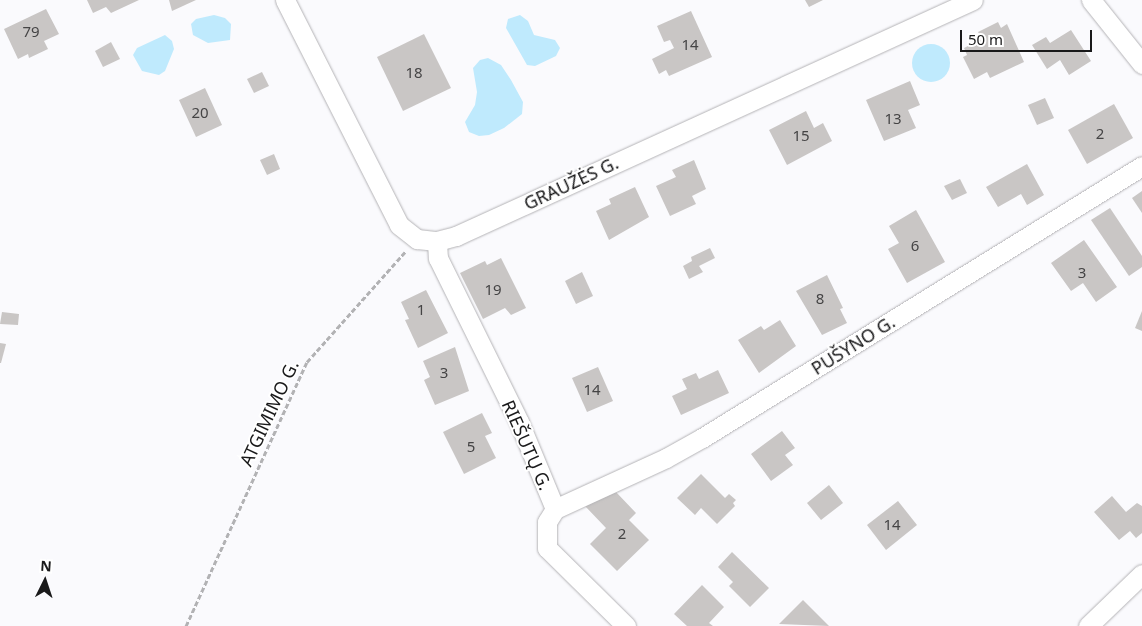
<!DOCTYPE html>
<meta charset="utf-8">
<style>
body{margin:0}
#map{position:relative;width:1142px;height:626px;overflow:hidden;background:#fafafd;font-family:"Noto Sans",sans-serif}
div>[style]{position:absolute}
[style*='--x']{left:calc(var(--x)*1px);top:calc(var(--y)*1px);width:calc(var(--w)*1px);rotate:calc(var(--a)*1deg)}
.water>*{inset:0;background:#bfeafd}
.round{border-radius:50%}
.building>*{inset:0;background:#c9c6c5}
.path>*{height:3px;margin-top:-1.5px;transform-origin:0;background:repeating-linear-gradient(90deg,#b2b2b4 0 5px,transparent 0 7.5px)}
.roads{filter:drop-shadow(0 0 1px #b4b3b6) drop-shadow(0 0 1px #b4b3b6)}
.minor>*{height:19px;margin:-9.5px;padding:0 9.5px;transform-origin:9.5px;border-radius:9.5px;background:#fff}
span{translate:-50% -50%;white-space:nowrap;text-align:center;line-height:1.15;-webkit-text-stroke:4px #fff;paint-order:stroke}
.number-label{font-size:15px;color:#454445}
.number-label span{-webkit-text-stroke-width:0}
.street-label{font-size:18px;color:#19191a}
.north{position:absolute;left:20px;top:556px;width:50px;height:50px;-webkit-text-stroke:4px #fff;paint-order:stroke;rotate:4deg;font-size:14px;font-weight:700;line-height:20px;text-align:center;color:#19191a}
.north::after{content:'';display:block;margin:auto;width:18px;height:22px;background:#19191a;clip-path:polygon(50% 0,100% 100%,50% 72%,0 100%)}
.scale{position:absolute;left:960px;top:30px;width:132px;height:22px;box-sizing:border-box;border:2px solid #19191a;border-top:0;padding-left:6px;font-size:15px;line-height:18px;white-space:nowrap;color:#19191a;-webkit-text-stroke:4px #fff;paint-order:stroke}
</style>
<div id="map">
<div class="water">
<div style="clip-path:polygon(214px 15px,225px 18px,231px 24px,230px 40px,208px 43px,193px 35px,191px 24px,196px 19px)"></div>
<div style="clip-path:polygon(520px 15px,528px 21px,534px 35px,555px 40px,560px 48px,556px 56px,535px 66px,527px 65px,506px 28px,508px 19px)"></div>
<div style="clip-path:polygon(165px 35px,172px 41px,174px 49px,165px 71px,159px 75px,142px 71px,133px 55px,137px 48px)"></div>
<div class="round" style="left:912px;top:44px;width:38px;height:38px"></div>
<div style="clip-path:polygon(488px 58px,501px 65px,511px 80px,523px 102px,522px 114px,504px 128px,489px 135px,479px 136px,469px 132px,465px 122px,475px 105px,477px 92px,473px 68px,480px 60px)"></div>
</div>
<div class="building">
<div style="clip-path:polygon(87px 0,139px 0,111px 13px,106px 7px,93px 13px)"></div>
<div style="clip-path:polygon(169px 0,196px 0,172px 11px)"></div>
<div style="clip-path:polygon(805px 0,823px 0,809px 7px)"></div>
<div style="clip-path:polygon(46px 9px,59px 34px,44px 41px,48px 49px,29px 58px,28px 54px,18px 59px,4px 29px)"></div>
<div style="clip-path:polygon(691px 11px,712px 57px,669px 76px,666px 70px,659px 74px,652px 59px,674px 48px,670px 40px,664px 42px,657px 26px)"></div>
<div style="clip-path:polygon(998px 22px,1001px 28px,1007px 24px,1024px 62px,990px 78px,987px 72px,974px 79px,963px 57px,967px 55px,964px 48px,982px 39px,978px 32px)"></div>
<div style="clip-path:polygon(1071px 30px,1091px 61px,1069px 75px,1060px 60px,1047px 69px,1032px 45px,1046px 37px,1050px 43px)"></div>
<div style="clip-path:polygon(424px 34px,451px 88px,403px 111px,377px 57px)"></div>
<div style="clip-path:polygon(111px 42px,120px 59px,103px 67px,95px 51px)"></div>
<div style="clip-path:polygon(262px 72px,269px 86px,254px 93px,247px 79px)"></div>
<div style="clip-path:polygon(910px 81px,920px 105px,908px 110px,916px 128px,884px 141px,866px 100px)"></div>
<div style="clip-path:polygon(205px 88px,222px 125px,196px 137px,179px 100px)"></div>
<div style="clip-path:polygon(1045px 98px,1054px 118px,1037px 125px,1028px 105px)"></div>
<div style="clip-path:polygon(1114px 104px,1133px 138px,1087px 164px,1068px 130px)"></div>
<div style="clip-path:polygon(806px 111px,814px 128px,823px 123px,832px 141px,787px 165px,769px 130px)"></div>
<div style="clip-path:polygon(274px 154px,280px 169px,267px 175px,260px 160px)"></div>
<div style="clip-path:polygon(694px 160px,706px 189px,692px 196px,696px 204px,670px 216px,656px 186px,676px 177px,672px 170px)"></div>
<div style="clip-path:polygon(1027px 164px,1044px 195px,1027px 205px,1021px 194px,998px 207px,986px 187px)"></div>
<div style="clip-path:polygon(960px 179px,967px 193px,952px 200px,944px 186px)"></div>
<div style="clip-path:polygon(635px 187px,649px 217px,609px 240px,596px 211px,611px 204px,609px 199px)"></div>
<div style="clip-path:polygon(1142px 191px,1142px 213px,1132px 198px)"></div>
<div style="clip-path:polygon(1110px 208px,1142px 256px,1142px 267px,1129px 276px,1091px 220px)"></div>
<div style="clip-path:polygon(916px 210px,945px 262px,907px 283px,888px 249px,899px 243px,889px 226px)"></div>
<div style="clip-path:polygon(1084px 240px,1117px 287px,1096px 302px,1083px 283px,1071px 291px,1051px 263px)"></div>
<div style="clip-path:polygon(710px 248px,715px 258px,699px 266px,703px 272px,689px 279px,683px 266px,692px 261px,691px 257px)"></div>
<div style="clip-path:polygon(501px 258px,526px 308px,511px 315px,505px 308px,483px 319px,460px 273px,485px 261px,487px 265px)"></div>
<div style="clip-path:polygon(582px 272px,593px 296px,576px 304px,565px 281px)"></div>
<div style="clip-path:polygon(827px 275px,843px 308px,840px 309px,847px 323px,822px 335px,796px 291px)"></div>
<div style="clip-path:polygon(426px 290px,448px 333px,418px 348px,405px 320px,409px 319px,401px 302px)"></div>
<div style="clip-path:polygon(1142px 311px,1142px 331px,1135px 328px)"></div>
<div style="clip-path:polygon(2px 312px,19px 314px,18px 325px,0 324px)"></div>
<div style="clip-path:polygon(780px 320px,796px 346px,759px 373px,738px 340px,761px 326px,764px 330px)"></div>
<div style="clip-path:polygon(0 343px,6px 344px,1px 363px,0 363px)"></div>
<div style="clip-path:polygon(455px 347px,469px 391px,435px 405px,424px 380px,430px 377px,423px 361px)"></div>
<div style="clip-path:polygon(598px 367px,613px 401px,587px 412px,572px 378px)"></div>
<div style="clip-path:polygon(718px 370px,729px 393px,681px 415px,672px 396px,687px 389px,682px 379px,696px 373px,699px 379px)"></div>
<div style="clip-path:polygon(482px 413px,492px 433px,485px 436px,496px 458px,464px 474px,443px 432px)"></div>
<div style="clip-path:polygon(782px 431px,795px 448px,785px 455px,793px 465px,771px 481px,751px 454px)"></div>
<div style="clip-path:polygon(701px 474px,725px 498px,729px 494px,736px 500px,733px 503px,735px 506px,717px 524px,701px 508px,695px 515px,677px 498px)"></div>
<div style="clip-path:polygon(829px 485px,843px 503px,821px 520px,807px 503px)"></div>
<div style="clip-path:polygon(616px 492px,636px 513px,629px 520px,649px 540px,617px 571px,590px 544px,606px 528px,585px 506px)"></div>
<div style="clip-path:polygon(1112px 496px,1126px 512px,1137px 503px,1142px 506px,1142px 533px,1136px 538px,1130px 531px,1119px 540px,1094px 512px)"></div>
<div style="clip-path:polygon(898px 501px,917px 525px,886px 550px,867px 525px)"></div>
<div style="clip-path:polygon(732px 552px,769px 588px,750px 607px,729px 586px,733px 582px,718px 567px)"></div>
<div style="clip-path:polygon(702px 585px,724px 607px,709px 623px,713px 626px,687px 626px,674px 614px)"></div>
<div style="clip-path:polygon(803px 600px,829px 626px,779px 624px)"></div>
</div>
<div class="path">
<div style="--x:186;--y:626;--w:290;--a:-65.4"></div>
<div style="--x:307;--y:362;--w:149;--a:-48.3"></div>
</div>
<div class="roads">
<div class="minor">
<div style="--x:285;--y:0;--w:252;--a:63.1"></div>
<div style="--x:399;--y:225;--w:23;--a:38"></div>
<div style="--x:417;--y:239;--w:20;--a:6"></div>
<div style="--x:437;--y:241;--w:20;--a:-15"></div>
<div style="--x:456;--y:236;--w:568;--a:-24.54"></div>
<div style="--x:1091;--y:0;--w:82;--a:51.4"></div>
<div style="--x:437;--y:241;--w:17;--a:87"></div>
<div style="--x:438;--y:258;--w:183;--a:63.7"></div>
<div style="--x:519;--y:422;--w:94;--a:67.5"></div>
<div style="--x:555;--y:509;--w:122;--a:-24.7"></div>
<div style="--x:666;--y:458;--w:41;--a:-29.1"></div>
<div style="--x:702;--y:438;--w:517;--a:-31.72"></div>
<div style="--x:555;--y:509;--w:15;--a:122"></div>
<div style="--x:547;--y:522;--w:26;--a:90"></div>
<div style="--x:547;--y:548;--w:111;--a:44.6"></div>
<div style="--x:1088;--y:626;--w:75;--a:-43.9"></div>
</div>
</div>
<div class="number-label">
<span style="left:31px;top:32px">79</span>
<span style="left:690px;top:45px">14</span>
<span style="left:414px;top:73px">18</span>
<span style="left:200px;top:113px">20</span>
<span style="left:893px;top:119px">13</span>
<span style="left:1100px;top:134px">2</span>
<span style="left:801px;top:136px">15</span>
<span style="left:915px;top:246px">6</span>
<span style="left:1082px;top:273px">3</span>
<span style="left:493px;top:290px">19</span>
<span style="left:820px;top:299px">8</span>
<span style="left:421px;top:310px">1</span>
<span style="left:444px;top:373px">3</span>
<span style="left:592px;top:390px">14</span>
<span style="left:471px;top:447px">5</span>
<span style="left:892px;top:525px">14</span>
<span style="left:622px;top:534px">2</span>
</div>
<div class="street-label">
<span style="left:571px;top:183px;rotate:-25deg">GRAUŽĖS G.</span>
<span style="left:853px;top:345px;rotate:-32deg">PUŠYNO G.</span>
<span style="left:269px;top:413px;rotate:-65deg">ATGIMIMO G.</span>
<span style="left:527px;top:445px;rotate:66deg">RIEŠUTŲ G.</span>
</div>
<div class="north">N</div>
<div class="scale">50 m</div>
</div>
